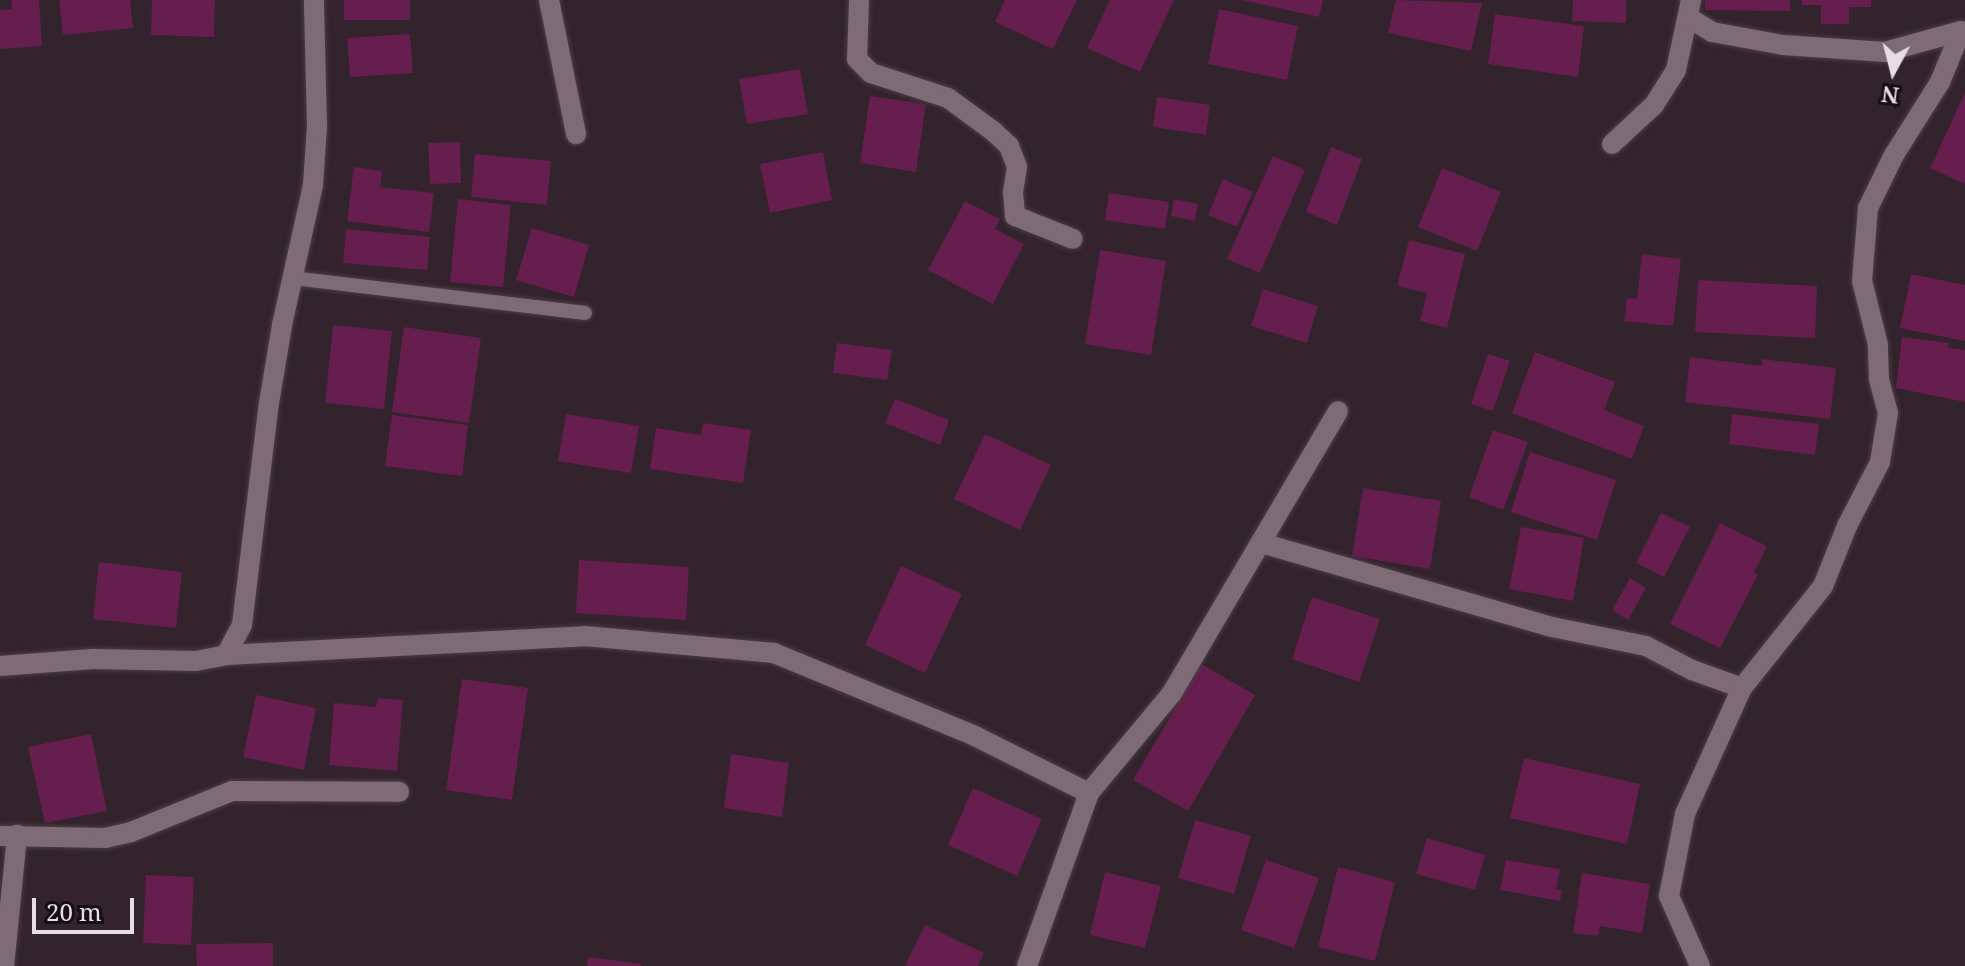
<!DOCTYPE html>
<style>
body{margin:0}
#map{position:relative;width:1965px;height:966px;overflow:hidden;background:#33232c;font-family:"Noto Serif",serif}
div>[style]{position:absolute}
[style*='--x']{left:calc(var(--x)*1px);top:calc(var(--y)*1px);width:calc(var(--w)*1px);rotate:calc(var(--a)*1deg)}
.building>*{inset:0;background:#651e4e}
.roads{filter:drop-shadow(0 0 2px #4b3e46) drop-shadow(0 0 2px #4b3e46)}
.service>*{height:14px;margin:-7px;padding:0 7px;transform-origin:7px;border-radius:7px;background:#7f6b76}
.minor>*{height:20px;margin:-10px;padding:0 10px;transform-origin:10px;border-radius:10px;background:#7f6b76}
span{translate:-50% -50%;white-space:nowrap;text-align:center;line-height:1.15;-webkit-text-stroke:6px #160f13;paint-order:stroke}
.north{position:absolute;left:1853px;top:32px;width:80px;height:80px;-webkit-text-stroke:6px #160f13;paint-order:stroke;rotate:187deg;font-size:22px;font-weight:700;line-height:32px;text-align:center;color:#e8dde3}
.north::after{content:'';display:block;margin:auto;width:28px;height:36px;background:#e8dde3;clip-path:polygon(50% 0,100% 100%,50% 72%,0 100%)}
.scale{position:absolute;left:32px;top:898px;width:102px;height:36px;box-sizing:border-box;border:4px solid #e8dde3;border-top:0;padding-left:10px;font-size:24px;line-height:28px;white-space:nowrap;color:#e8dde3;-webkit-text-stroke:6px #160f13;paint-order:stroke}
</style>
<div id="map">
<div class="building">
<div style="clip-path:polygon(11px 0,39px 0,42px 46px,0 49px,0 10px,12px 9px)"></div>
<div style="clip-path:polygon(59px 0,130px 0,133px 28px,63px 35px)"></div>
<div style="clip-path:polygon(152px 0,215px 0,214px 37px,151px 35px)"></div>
<div style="clip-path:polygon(344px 0,410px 0,410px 20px,344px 20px)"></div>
<div style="clip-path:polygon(1005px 0,1077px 0,1053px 49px,995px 22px)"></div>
<div style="clip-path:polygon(1110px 0,1174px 0,1140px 72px,1087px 48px)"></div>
<div style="clip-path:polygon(1242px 0,1323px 0,1319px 17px)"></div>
<div style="clip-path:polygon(1396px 0,1482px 3px,1471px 51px,1388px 33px)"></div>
<div style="clip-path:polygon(1573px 0,1626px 0,1626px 23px,1572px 21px)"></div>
<div style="clip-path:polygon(1705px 0,1790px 0,1790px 11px,1705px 10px)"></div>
<div style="clip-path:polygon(1802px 0,1871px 0,1871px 7px,1849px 7px,1849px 24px,1821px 24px,1821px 5px,1802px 5px)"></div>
<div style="clip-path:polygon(1219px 9px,1298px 26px,1287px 80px,1208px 64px)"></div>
<div style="clip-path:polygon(1495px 14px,1584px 26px,1578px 77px,1488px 64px)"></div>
<div style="clip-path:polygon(410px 34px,413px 73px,350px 77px,347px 38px)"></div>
<div style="clip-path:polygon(800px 69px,808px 114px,747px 124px,739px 79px)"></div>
<div style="clip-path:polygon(1965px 93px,1965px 184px,1930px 168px)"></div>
<div style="clip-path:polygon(870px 96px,926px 104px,916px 172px,860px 163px)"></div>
<div style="clip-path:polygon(1157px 97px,1210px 105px,1206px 135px,1153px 127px)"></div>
<div style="clip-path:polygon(460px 142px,461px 183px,430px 184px,428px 143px)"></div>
<div style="clip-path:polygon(1331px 147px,1362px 159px,1337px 225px,1306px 212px)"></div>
<div style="clip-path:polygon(823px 152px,832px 200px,770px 213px,760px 164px)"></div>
<div style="clip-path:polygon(475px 154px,551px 161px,547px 205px,471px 197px)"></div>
<div style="clip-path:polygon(1273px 156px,1305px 170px,1260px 273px,1227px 259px)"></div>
<div style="clip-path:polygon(354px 167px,382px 171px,380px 187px,434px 193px,429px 232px,347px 221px)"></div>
<div style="clip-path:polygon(1442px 168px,1501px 192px,1477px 251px,1418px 227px)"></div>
<div style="clip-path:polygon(1223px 179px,1253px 192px,1237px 227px,1208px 215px)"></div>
<div style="clip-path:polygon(1109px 193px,1169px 202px,1165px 229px,1105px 220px)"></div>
<div style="clip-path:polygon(458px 199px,511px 205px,503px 287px,450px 282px)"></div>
<div style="clip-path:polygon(1174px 199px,1198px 204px,1195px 221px,1171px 216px)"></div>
<div style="clip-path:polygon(965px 201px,1000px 219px,995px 229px,1024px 244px,993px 304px,928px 270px)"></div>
<div style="clip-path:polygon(532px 228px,589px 245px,574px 297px,516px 280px)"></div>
<div style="clip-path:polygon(346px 229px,430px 237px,427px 270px,343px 263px)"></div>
<div style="clip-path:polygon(1409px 240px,1465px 254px,1447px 328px,1420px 321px,1427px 293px,1397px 286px)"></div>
<div style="clip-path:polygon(1100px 250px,1166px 261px,1151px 355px,1085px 344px)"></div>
<div style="clip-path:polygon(1642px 254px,1681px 259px,1673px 326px,1624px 321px,1627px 298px,1637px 299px)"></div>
<div style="clip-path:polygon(1911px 274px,1965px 285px,1965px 341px,1900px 328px)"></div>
<div style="clip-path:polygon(1698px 280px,1817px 286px,1815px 338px,1695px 332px)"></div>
<div style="clip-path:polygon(1263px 289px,1318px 306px,1307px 343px,1251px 326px)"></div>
<div style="clip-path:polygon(333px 325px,392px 331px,384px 409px,325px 403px)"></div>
<div style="clip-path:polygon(404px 327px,481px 338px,469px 423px,392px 412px)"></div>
<div style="clip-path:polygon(1902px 337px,1949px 343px,1948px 348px,1965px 350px,1965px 402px,1896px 388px)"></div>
<div style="clip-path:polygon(837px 343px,892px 350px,887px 380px,833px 373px)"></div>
<div style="clip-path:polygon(1535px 352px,1615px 382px,1604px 410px,1644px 426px,1632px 459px,1512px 413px)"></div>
<div style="clip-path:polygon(1488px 354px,1510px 361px,1493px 411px,1471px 404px)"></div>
<div style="clip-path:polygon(1690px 357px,1762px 366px,1762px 359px,1836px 368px,1830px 419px,1685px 402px)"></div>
<div style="clip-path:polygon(895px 399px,949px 420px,940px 445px,885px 423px)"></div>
<div style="clip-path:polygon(566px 414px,639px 426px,631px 473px,558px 461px)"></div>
<div style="clip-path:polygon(1732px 414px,1819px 424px,1815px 455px,1729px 444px)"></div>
<div style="clip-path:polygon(392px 415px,468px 425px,462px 476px,385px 466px)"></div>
<div style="clip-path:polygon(703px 423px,751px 430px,743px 483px,650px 469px,656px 428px,701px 435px)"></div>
<div style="clip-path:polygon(1493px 430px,1528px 442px,1503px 510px,1469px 497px)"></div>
<div style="clip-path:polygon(985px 434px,1051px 465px,1020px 530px,954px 499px)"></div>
<div style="clip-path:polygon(1530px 452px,1616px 480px,1597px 540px,1511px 512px)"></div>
<div style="clip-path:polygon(1363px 488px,1441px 501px,1430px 569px,1352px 556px)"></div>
<div style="clip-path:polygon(1661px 513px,1690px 527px,1664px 577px,1636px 563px)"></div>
<div style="clip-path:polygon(1720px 523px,1767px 546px,1754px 573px,1758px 575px,1720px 648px,1670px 624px)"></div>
<div style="clip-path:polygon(1521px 527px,1584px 538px,1573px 601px,1509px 589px)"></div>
<div style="clip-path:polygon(579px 560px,689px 567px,686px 620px,576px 613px)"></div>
<div style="clip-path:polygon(99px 562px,182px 572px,176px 628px,93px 619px)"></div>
<div style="clip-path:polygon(901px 566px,962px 594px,925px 673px,865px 645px)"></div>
<div style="clip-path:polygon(1630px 578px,1646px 588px,1628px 620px,1612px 610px)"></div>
<div style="clip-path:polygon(1312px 597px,1380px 619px,1359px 682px,1292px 659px)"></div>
<div style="clip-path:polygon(1201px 664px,1255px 695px,1188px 811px,1133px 780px)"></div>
<div style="clip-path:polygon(462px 679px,528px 688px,512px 800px,446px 790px)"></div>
<div style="clip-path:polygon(256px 695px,316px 708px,304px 770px,243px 757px)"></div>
<div style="clip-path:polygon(378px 698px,403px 700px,397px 771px,329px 765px,334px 703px,376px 707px)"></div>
<div style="clip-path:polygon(91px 734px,107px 811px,45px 823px,28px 747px)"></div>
<div style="clip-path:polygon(731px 754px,789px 763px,782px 817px,724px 808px)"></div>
<div style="clip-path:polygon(1524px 758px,1640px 784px,1627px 844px,1510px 818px)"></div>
<div style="clip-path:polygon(973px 788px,1042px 819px,1017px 876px,948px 845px)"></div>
<div style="clip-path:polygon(1195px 820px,1251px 836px,1234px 894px,1178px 878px)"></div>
<div style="clip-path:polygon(1427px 838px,1485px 855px,1475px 890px,1416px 874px)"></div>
<div style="clip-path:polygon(1266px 860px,1319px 878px,1294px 948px,1241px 930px)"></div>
<div style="clip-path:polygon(1506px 860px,1560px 869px,1556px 890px,1562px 890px,1560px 901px,1500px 890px)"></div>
<div style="clip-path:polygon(1338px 867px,1395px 882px,1375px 961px,1318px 947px)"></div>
<div style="clip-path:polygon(1105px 872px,1161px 886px,1145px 948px,1090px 935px)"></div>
<div style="clip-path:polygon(1582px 873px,1650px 884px,1642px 933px,1600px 926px,1598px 936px,1573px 933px)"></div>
<div style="clip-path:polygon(146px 875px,194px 877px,191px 945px,143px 943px)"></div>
<div style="clip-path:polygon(925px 925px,984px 953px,978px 966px,905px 966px)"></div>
<div style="clip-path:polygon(273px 943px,273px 966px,197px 966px,196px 944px)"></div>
<div style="clip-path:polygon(588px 957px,641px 964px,641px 966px,587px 966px)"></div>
</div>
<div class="roads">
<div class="service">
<div style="--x:292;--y:278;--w:295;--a:6.8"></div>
</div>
<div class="minor">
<div style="--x:549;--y:0;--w:137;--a:78.6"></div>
<div style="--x:859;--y:0;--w:59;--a:91.9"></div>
<div style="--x:857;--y:59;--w:20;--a:45"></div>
<div style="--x:871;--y:73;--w:81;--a:18"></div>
<div style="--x:948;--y:98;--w:56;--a:36.3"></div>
<div style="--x:993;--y:131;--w:22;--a:43"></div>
<div style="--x:1009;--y:146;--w:22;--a:69"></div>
<div style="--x:1017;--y:167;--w:25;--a:99"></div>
<div style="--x:1013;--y:192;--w:24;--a:85"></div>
<div style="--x:1015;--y:216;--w:62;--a:21.6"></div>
<div style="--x:1612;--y:144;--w:57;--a:-42.9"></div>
<div style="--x:1654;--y:105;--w:41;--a:-57.8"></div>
<div style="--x:1676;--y:70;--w:72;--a:-77.9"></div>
<div style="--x:1261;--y:543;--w:303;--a:16.1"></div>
<div style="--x:1552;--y:627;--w:96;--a:11.4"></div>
<div style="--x:1646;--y:646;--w:52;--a:27.6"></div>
<div style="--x:1692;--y:670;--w:53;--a:19.8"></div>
<div style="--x:1742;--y:688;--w:130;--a:-51.5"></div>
<div style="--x:1823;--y:586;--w:65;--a:-68.2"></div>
<div style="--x:1847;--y:526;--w:72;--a:-62.7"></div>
<div style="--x:1880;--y:462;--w:50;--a:-80.7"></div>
<div style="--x:1888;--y:413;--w:35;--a:-105"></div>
<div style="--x:1879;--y:379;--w:34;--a:-92"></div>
<div style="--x:1878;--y:345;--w:66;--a:-104"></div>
<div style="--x:1862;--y:281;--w:73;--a:-85.3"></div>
<div style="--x:1868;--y:208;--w:59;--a:-63.9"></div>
<div style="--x:1894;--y:155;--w:86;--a:-57.8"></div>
<div style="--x:1940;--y:82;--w:55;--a:-67.6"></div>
<div style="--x:1961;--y:31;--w:79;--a:164.6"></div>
<div style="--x:1885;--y:52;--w:102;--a:-176.1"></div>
<div style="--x:1783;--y:45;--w:72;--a:-169.6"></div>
<div style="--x:1712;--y:32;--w:26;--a:-148"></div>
<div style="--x:226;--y:655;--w:359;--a:-3"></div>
<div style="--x:584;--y:636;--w:191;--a:5.1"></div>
<div style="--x:774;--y:653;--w:215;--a:22.4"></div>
<div style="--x:973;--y:735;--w:130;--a:26.6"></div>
<div style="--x:1089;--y:793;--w:184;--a:109.7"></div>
<div style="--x:0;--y:666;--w:93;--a:-4.3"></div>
<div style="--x:93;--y:659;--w:103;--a:1.1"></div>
<div style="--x:196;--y:661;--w:31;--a:-11"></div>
<div style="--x:226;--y:655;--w:34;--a:-62"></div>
<div style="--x:242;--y:625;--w:224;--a:-83.1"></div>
<div style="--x:269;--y:403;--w:79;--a:-80.5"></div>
<div style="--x:282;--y:325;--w:143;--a:-77.5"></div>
<div style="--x:313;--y:185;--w:58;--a:-86.1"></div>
<div style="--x:317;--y:127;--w:127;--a:-91.4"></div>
<div style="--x:1089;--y:793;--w:130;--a:-50.3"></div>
<div style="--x:1172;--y:693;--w:327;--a:-59.5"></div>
<div style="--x:0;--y:836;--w:105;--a:1.1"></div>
<div style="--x:105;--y:838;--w:27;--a:-13"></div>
<div style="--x:131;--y:832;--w:109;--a:-22.1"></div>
<div style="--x:232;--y:791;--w:167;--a:0.3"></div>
<div style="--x:4;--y:966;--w:132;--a:-84.3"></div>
<div style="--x:1700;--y:966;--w:77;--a:-113.9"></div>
<div style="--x:1669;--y:896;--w:84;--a:-79"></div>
<div style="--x:1685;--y:814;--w:138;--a:-65.7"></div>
</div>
</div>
<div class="north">N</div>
<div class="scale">20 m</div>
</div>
